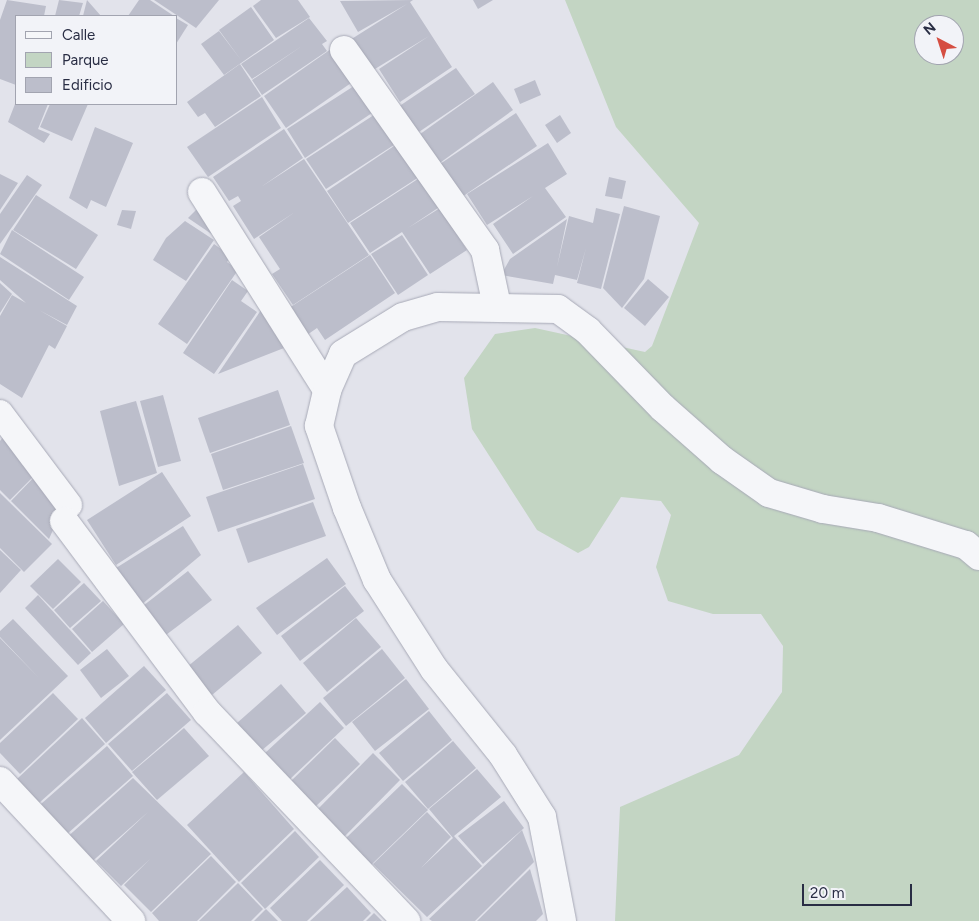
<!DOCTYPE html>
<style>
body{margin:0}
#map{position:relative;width:979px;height:921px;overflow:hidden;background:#e2e3eb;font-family:Figtree,sans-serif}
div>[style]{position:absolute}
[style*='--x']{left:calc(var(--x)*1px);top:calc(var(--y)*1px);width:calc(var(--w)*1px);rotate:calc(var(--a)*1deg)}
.green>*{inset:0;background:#c3d5c3}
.building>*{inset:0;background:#bcbecb}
.roads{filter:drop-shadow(0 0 1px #a7a9b6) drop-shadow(0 0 1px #a7a9b6)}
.pedestrian>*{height:26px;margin:-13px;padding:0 13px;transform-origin:13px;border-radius:13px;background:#f5f6f9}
.minor>*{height:28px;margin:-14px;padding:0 14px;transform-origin:14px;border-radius:14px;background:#f5f6f9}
span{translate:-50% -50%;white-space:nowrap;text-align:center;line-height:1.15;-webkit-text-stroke:4px #f2f3f8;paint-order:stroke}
.legend{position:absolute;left:15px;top:15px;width:162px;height:90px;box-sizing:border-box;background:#f2f3f8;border:1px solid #a2a4b0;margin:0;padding:6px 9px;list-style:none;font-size:15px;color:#292d44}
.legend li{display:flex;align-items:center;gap:10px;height:25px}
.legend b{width:25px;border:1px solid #a2a4b0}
.north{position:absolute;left:914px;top:15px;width:50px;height:50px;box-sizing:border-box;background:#f2f3f8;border:1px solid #a2a4b0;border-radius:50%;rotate:320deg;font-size:14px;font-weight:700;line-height:20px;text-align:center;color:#292d44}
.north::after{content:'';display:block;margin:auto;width:18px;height:22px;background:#d54e42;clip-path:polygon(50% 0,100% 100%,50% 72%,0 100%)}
.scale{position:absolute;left:802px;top:884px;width:110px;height:22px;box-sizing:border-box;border:2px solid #292d44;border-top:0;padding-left:6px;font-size:15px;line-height:18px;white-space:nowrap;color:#292d44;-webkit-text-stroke:4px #f2f3f8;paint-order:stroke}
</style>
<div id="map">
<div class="green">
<div style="clip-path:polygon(evenodd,565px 0,979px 0,979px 921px,615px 921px,620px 807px,739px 755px,782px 692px,783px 646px,761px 614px,713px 614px,668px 601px,656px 567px,671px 515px,661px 501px,621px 497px,589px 547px,578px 553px,537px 530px,472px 429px,464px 378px,495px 334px,535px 328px,645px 352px,652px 346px,699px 223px,616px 127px,565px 0,924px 25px,954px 25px,954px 55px,924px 55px,924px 25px)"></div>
</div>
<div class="building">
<div style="clip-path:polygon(7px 0,46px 6px,44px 16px,16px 16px,16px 85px,0 79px,0 20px)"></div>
<div style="clip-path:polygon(59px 0,83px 3px,79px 16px,55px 16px)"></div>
<div style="clip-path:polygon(87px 0,101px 16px,83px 16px)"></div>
<div style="clip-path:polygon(139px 0,150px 0,174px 16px,128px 16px)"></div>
<div style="clip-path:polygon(154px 0,219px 0,196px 28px)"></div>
<div style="clip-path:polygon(261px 0,298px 0,310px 17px,276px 38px,253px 6px)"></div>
<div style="clip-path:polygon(413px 0,410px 2px,452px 67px,400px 102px,379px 69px,429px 36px,370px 72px,350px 40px,407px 4px,358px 32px,340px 1px)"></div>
<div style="clip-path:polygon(473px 0,493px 0,478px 9px)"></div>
<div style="clip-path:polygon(251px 7px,274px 40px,224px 75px,201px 44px,219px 31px,241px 60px,219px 30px)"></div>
<div style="clip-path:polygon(176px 18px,188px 25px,176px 44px)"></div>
<div style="clip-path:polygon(309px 18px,327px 41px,322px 44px,327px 51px,262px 95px,252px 80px,302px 46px,252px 79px,241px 64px)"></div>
<div style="clip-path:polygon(331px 49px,354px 81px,286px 128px,264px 96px)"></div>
<div style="clip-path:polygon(240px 64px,261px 96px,215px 127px,205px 113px,198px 117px,187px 102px)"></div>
<div style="clip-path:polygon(456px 68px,475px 94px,413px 136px,395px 109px)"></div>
<div style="clip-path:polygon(535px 80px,541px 95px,520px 104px,514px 89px)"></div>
<div style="clip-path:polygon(493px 82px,513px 110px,437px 165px,416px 137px)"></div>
<div style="clip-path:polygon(354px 86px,372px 113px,305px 158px,287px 129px)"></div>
<div style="clip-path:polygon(262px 97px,281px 128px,208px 177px,187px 147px)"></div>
<div style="clip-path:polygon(15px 104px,48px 104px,38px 129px,50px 134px,44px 143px,8px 122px)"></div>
<div style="clip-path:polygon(50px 104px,88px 104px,72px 141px,40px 127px)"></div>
<div style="clip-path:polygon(377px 113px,397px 143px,326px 189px,306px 159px)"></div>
<div style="clip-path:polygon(516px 113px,537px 146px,459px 199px,437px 166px)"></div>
<div style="clip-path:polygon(560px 115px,571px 133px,557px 143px,545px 125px)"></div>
<div style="clip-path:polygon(95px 127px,133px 143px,106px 207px,91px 200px,87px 209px,69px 198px)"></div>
<div style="clip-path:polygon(284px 129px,303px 158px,261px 187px,304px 159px,369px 255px,293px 305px,272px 274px,280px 269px,259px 237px,295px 212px,254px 239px,233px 206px,241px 201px,238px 196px,229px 201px,213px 177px)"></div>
<div style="clip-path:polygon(548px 143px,567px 174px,545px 188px,566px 217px,513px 254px,493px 224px,533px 196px,487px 225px,467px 194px)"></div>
<div style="clip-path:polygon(397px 144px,419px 177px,348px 223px,327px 191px)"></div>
<div style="clip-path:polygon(0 174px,18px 183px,0 210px)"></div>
<div style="clip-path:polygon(27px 175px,42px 185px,0 244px,0 214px)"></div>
<div style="clip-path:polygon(424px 175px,444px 204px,408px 228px,440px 208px,467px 250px,430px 274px,402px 232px,370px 253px,350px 223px)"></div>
<div style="clip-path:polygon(609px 177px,626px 181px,622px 199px,605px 196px)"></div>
<div style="clip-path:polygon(36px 195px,98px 235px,76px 269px,13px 230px)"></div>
<div style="clip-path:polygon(624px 206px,660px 216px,644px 279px,622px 308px,603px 288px)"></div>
<div style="clip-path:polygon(198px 208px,218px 227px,213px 235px,188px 218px)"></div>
<div style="clip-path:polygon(596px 208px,620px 214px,601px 289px,577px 283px,586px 248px,577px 280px,555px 275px,553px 284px,501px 275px,510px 259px,567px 219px,557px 267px,569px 216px,593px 223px)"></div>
<div style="clip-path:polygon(122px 210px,136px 211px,131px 229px,117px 225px)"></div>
<div style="clip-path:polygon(185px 221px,214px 240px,186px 281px,153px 260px,166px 238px)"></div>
<div style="clip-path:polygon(12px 230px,84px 277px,69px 300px,0 254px)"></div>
<div style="clip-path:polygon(402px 235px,428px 275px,398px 295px,371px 254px)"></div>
<div style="clip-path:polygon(214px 244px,231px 256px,227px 262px,238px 270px,187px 344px,158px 324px)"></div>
<div style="clip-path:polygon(370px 255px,395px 293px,325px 340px,317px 328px,307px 335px,289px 308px)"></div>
<div style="clip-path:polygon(0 257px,77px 306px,67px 325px,39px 310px,67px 326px,55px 349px,49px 345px,22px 398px,0 384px,0 316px,12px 295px,26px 303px,0 280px)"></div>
<div style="clip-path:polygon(648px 279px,669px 297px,645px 326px,624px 308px)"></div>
<div style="clip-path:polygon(232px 280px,248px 291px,241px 301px,257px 312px,214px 374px,183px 353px)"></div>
<div style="clip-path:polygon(0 283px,12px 294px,0 313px)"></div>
<div style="clip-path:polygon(263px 307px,284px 348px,218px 374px)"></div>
<div style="clip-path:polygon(278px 390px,290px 425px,210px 453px,198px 418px)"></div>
<div style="clip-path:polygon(163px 395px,181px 461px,158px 467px,140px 401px)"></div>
<div style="clip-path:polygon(136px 401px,157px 473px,119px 486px,100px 411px)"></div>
<div style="clip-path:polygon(291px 426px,304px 463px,223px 490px,211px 454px)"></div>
<div style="clip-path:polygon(3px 437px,38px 472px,10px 500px,0 490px,0 441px)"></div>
<div style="clip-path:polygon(303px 464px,315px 499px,218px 532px,206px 497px)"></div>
<div style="clip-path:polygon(162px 472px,191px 516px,116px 565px,87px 520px)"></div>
<div style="clip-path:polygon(38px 473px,64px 505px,49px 539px,11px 501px)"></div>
<div style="clip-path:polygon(0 493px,52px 544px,24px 572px,0 548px)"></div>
<div style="clip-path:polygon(313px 502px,326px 536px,248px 563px,236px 529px)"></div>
<div style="clip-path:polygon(183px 526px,201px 555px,141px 605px,116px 568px)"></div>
<div style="clip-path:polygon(0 550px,21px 570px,0 593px)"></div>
<div style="clip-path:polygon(327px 558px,346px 584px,277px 635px,256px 608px)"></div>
<div style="clip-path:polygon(58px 559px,81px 582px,53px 609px,30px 586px)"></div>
<div style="clip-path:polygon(188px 571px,212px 600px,162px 638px,139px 609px)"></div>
<div style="clip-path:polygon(84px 583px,101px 601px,70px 628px,54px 610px)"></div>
<div style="clip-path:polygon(345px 586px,364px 611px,300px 661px,281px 636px)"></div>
<div style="clip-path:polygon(38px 595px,91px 653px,78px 665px,25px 608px)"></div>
<div style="clip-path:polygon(103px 601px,124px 624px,92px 652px,72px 629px)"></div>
<div style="clip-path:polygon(356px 618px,381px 647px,327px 692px,303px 663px)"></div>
<div style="clip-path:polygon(13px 619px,68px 676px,0 740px,0 638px,39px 678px,0 637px,0 631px)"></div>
<div style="clip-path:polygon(238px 625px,262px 653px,212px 695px,187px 667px)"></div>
<div style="clip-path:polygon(107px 649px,129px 676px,101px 698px,80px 670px)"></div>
<div style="clip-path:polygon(382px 649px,405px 678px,346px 726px,323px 698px)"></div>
<div style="clip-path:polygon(144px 666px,166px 690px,106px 743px,85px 718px)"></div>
<div style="clip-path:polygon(406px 679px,429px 709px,375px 751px,352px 722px)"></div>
<div style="clip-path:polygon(281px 684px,306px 713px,261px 751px,237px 723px)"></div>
<div style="clip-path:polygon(53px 693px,78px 719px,20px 774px,0 753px,0 743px)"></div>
<div style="clip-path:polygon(167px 693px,191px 720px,132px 771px,108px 744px)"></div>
<div style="clip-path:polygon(320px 702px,344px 728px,289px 780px,264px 754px)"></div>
<div style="clip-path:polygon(429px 711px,452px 740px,403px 781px,379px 753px)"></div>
<div style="clip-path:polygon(82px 718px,105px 744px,39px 803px,17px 779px)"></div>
<div style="clip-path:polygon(184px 728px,209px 756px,157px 800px,132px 772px)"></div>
<div style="clip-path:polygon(335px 738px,360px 764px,314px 808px,290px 782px)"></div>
<div style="clip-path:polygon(453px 741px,476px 768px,428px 809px,405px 782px)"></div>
<div style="clip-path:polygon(107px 746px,133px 776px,67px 834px,41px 804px)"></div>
<div style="clip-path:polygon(373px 753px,400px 780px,343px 838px,316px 811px)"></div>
<div style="clip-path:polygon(477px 769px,501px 797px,454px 836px,482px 866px,427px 917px,373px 864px,427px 812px,451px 837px,421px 868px,453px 838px,429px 809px)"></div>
<div style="clip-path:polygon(244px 772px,294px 829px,239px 882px,187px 825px)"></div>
<div style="clip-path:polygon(133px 778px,211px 854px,151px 912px,124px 885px,150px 859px,121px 886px,96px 861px,148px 812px,87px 866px,64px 840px)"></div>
<div style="clip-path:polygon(402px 784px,428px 810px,371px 865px,345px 839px)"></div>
<div style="clip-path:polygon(504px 801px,524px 828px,483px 864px,458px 836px)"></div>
<div style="clip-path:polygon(522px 830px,534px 862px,475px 921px,432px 921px,429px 919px)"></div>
<div style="clip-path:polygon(295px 831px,319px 857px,265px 909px,241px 883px)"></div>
<div style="clip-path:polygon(211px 856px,236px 882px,197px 921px,159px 921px,152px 913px)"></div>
<div style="clip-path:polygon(320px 860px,344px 885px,307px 921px,282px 921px,270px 908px)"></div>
<div style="clip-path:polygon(530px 869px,543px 914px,536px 921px,477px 921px)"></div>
<div style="clip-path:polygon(238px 883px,263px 909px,251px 921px,199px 921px)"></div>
<div style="clip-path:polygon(347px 887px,371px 913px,363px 921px,310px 921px)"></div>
<div style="clip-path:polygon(266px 909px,278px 921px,254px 921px)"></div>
<div style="clip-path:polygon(374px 913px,382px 921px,366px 921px)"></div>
</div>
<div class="roads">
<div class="pedestrian">
<div style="--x:0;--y:413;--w:115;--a:53.1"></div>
</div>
<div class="minor">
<div style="--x:344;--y:50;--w:245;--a:54.8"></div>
<div style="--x:485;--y:250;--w:57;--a:77.9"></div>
<div style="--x:202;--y:192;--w:234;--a:57.7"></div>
<div style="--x:64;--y:521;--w:239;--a:53.2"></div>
<div style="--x:207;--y:712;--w:289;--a:46.4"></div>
<div style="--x:0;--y:781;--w:192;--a:46.9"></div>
<div style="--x:562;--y:921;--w:106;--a:-100.9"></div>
<div style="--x:542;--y:817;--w:73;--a:-122.2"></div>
<div style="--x:503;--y:755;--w:110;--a:-128.7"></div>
<div style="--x:434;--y:669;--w:106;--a:-122.6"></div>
<div style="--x:377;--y:580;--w:78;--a:-112.6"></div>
<div style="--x:347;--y:508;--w:87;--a:-108.9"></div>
<div style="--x:319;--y:426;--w:37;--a:-77"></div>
<div style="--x:327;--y:390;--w:39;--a:-66"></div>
<div style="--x:343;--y:354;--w:70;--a:-31.7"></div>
<div style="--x:403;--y:317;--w:36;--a:-16"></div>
<div style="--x:438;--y:307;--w:120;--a:1"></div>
<div style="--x:558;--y:309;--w:37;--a:36"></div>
<div style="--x:588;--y:331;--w:107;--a:45.8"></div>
<div style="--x:663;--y:408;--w:79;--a:41.4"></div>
<div style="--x:722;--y:460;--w:57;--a:35.1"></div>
<div style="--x:769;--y:493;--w:56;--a:16.5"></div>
<div style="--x:823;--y:509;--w:56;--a:9.3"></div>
<div style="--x:878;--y:518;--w:92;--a:17.1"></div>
<div style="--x:966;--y:545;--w:17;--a:40"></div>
</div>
</div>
<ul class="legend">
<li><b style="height:6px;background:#f5f6f9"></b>Calle</li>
<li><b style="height:14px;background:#c3d5c3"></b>Parque</li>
<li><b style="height:14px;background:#bcbecb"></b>Edificio</li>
</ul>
<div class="north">N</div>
<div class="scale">20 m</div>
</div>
